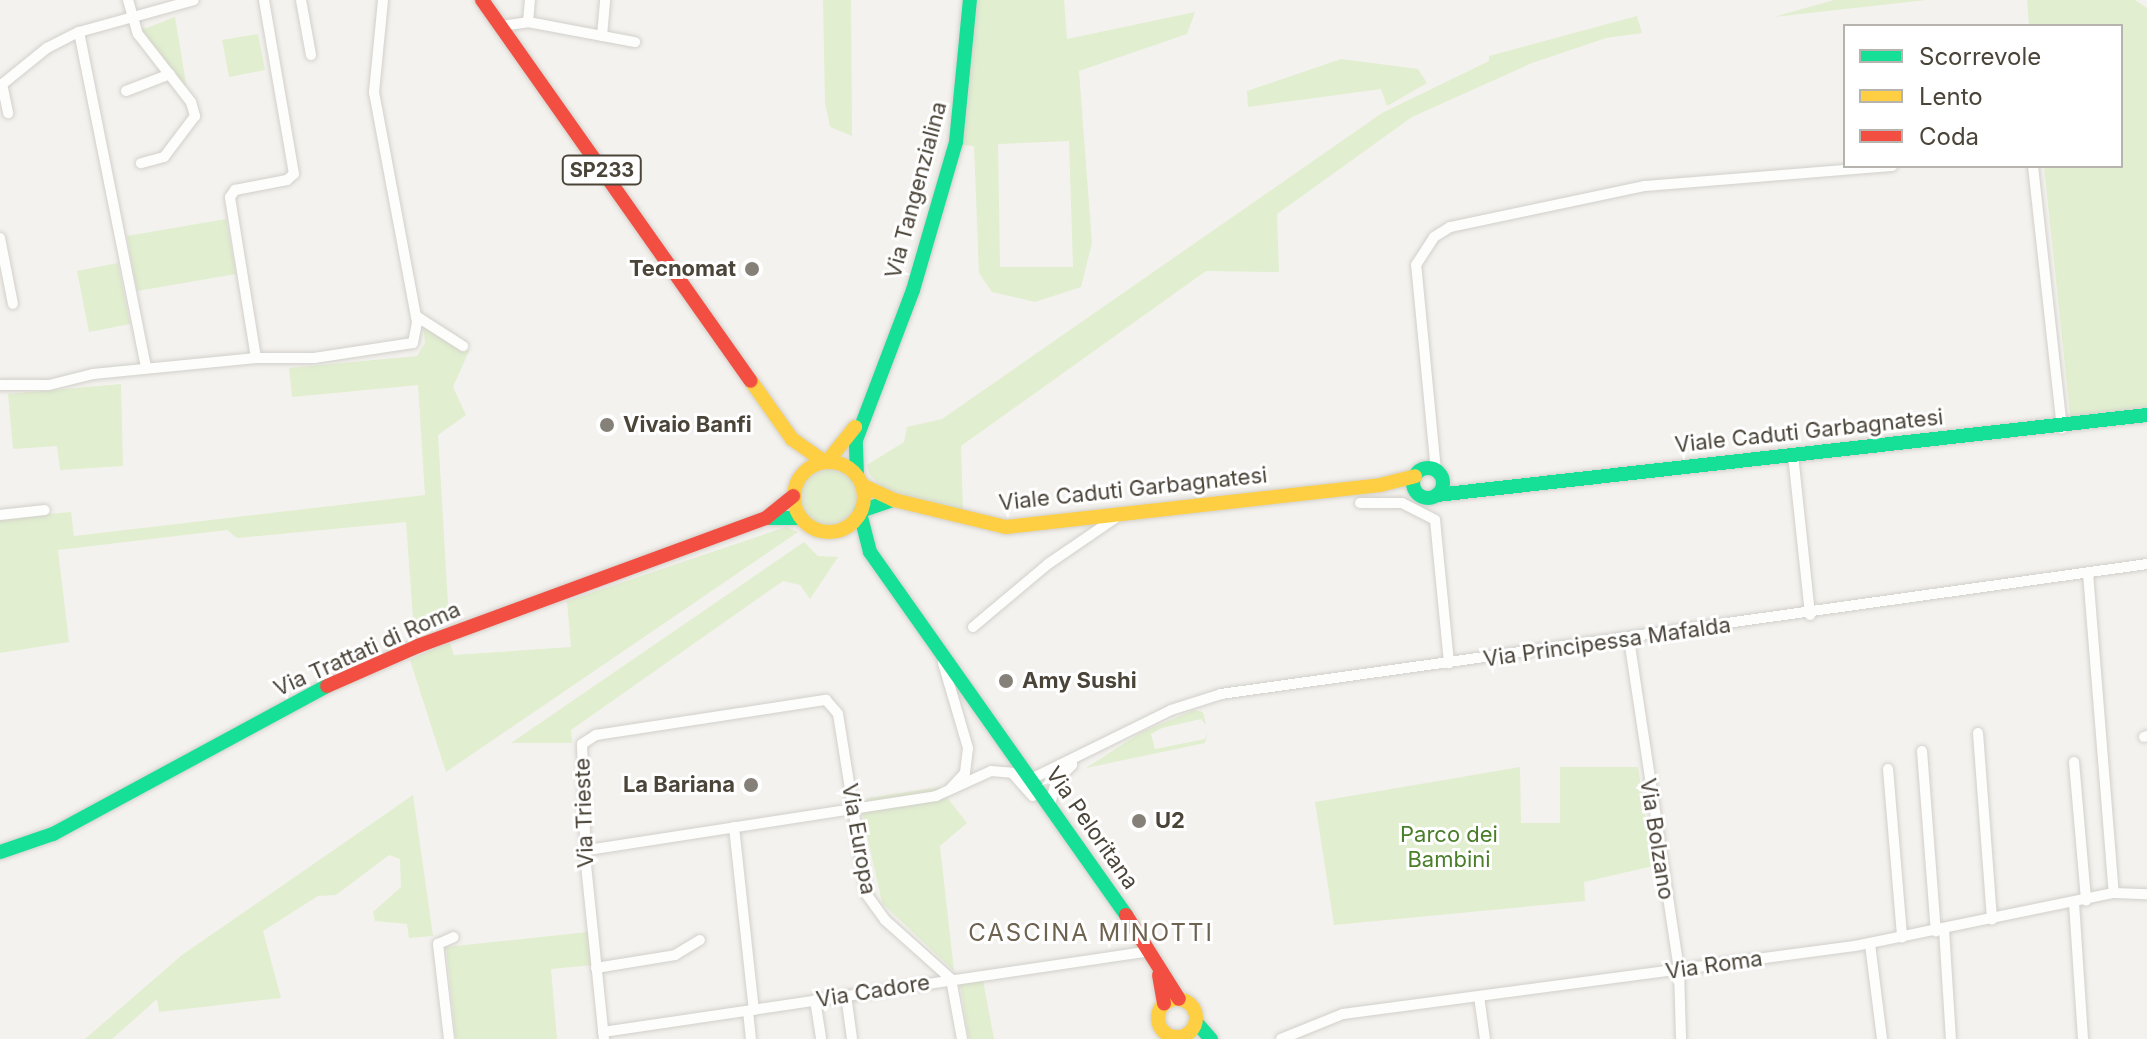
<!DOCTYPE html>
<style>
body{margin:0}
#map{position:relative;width:2147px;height:1039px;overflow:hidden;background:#f4f2ee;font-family:Inter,sans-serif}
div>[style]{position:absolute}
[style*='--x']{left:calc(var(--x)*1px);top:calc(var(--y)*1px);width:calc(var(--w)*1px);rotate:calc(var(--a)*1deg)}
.green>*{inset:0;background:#e1eecf}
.round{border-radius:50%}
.roads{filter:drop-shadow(0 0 2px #d2d0cb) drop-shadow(0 0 2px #d2d0cb)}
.street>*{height:10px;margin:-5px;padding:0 5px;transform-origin:5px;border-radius:5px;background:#fdfdfc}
.fast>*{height:14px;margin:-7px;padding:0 7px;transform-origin:7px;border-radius:7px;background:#16e098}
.fast>.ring{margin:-7px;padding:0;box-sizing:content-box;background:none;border:14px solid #16e098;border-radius:50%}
.slow>*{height:14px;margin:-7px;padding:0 7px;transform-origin:7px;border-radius:7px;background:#ffcf43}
.slow>.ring{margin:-7px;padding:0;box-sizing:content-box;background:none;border:14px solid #ffcf43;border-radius:50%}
.jam>*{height:14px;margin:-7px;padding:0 7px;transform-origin:7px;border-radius:7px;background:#f24e42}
.dots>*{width:22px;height:22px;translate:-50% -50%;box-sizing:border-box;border:4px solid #fff;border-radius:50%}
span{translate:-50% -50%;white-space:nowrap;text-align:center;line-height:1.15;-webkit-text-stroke:6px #fff;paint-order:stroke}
.shield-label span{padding:2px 6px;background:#fff;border:2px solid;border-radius:6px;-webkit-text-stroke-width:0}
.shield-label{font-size:20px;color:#4b4439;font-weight:700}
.street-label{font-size:22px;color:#4b4439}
.poi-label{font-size:22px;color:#4b4439;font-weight:700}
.right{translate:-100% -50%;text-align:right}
.left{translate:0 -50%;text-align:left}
.park-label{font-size:22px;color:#4a7f2a}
.neighbourhood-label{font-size:24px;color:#6e6250;letter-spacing:2px}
.legend{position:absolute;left:1843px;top:24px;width:280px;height:144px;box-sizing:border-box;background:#fff;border:2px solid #b7b4b0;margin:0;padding:10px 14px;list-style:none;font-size:24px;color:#4b4439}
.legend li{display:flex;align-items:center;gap:16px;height:40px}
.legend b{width:40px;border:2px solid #b7b4b0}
</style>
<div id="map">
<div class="green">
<div style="clip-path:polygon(823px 0,851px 0,852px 136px,830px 127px,825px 103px)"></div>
<div style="clip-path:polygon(evenodd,976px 0,1064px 0,1067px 39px,1195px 12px,1187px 34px,1079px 71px,1092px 243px,1081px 287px,1035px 302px,992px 292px,979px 273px,974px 146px,962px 145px,976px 0,1069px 141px,1073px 267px,1000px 267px,998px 144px,1069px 141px)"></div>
<div style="clip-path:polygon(1834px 0,1926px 0,1774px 17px)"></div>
<div style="clip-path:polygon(2027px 0,2135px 0,2147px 8px,2147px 408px,2121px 415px,2071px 423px,2044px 166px,2121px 166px,2121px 26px,2029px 26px)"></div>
<div style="clip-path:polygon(1637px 16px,1642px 33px,1606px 38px,1532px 63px,1412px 117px,1277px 214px,1279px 272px,1206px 271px,961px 446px,963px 511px,887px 492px,869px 474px,867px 465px,904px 442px,907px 427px,942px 419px,1382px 113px,1489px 61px,1489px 56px)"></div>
<div style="clip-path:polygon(175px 17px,187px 89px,141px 30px)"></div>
<div style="clip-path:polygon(258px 34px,265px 70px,229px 77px,222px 40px)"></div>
<div style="clip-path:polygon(1341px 59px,1418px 69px,1427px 83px,1387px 106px,1381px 89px,1248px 107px,1247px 91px)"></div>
<div style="clip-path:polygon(226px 219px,236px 274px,137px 291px,127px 236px)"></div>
<div style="clip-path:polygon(118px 263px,130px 324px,89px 332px,77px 271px)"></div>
<div style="clip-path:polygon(423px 325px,469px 351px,453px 387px,466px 415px,438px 435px,449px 620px,414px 632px,406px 522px,237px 538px,227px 530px,58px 550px,69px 642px,0 653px,0 518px,71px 512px,74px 536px,425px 495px,418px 385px,292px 397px,289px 368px,417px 356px,425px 343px)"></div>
<div style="clip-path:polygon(121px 384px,123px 466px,60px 470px,57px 446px,13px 449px,8px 394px)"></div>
<div class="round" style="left:797px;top:466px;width:64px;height:64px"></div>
<div style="clip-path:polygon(786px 527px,798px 532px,446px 772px,410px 660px,449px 641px,454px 655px,571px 647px,567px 601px)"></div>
<div style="clip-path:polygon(804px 542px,818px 556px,838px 557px,810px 599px,800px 585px,783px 581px,571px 730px,572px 743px,511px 743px)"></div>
<div style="clip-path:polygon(1194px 710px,1203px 712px,1206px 725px,1201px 719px,1162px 728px,1151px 734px,1155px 749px,1205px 739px,1208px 732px,1205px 743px,1086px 768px,1142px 732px)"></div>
<div style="clip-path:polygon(1520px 767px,1521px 823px,1560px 823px,1560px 767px,1638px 767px,1653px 866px,1584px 882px,1585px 901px,1334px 925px,1315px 802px)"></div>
<div style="clip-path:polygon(939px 787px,967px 823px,940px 846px,954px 971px,882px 903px,861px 807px,868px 798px)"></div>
<div style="clip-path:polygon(413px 795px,433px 936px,409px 938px,407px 924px,375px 921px,373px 912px,401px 887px,400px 859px,389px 855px,336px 895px,318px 896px,263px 931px,281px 998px,159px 1012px,157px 999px,112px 1039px,85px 1039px,182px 955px)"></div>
<div style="clip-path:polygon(588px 932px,593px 965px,551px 969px,557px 1039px,456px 1039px,446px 947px)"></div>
<div style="clip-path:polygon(983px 980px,994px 1039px,969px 1039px,960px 984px)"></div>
</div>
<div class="roads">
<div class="street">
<div style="--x:128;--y:0;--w:35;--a:74"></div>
<div style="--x:138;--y:34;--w:86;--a:52.1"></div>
<div style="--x:191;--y:102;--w:15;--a:74"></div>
<div style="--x:195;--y:116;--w:51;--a:127.1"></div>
<div style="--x:164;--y:157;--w:24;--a:165"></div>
<div style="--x:301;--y:0;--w:56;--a:79.7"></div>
<div style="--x:528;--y:22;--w:22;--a:-85"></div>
<div style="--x:501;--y:26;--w:27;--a:-8"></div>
<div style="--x:528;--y:22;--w:109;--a:10.6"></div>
<div style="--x:79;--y:32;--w:343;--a:78.7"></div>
<div style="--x:602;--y:36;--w:36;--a:-85"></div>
<div style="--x:2;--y:84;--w:30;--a:78"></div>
<div style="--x:0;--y:86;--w:60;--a:-39"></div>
<div style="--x:47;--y:48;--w:36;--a:-27"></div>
<div style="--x:79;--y:32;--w:119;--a:-15.5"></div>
<div style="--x:126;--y:91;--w:47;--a:-21.1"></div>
<div style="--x:2033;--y:166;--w:264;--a:83.7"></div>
<div style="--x:0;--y:238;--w:67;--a:78.9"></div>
<div style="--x:416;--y:316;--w:56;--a:32.6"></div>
<div style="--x:256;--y:358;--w:163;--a:-99.2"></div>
<div style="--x:230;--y:197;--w:9;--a:-54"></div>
<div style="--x:235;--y:190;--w:53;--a:-10.9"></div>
<div style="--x:287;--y:180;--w:9;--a:-41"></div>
<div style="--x:294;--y:174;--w:177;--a:-99.8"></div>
<div style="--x:0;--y:385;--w:49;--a:0"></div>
<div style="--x:49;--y:385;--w:45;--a:-14"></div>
<div style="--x:93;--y:374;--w:164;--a:-5.6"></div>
<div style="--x:256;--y:358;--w:58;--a:0"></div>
<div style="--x:314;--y:358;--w:100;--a:-8.6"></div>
<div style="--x:413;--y:343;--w:21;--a:-79"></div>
<div style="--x:417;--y:322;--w:234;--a:-100.6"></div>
<div style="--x:374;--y:92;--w:92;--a:-84.4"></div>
<div style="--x:1793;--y:455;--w:161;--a:83.9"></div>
<div style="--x:1436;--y:471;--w:207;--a:-95.5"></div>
<div style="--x:1416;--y:265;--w:33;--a:-57"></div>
<div style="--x:1434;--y:237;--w:19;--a:-32"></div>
<div style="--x:1450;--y:227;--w:198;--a:-11.9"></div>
<div style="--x:1644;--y:186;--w:249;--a:-4.6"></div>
<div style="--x:1360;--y:503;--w:42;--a:0"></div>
<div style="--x:1402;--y:503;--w:37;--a:27"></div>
<div style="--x:1435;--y:520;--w:144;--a:84.4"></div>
<div style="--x:0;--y:515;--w:45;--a:-6.3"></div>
<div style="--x:2088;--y:573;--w:321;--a:85.4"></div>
<div style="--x:973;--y:627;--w:98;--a:-40"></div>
<div style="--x:1048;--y:564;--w:83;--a:-34.3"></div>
<div style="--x:1629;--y:639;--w:335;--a:81.4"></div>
<div style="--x:1679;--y:970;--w:69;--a:88.3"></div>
<div style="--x:943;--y:663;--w:89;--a:73.6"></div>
<div style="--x:968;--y:748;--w:25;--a:97"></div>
<div style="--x:965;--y:773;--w:22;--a:133"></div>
<div style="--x:1978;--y:733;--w:187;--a:85.7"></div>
<div style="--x:2144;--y:737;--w:3;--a:-18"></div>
<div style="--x:1922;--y:751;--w:181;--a:85.6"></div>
<div style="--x:2074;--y:762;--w:139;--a:85"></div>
<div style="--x:1888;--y:769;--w:169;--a:85.2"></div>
<div style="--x:1031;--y:779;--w:156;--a:-26.2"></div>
<div style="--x:1171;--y:710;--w:52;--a:-17.7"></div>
<div style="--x:1221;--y:694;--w:935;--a:-7.99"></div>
<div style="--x:1050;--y:805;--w:25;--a:-76"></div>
<div style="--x:1056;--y:781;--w:23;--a:-45"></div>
<div style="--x:734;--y:827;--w:184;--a:83.8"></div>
<div style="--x:588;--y:850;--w:352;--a:-8.8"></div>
<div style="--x:936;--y:796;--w:60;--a:-24.4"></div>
<div style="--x:991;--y:771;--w:21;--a:5"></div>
<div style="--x:1012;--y:773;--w:31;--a:48"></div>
<div style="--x:2074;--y:903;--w:136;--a:86.2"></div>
<div style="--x:1944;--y:929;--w:110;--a:86.4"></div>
<div style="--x:1870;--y:944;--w:96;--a:82.8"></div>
<div style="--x:596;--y:968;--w:80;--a:-9.3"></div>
<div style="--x:675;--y:955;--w:29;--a:-31"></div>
<div style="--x:846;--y:995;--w:44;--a:82.2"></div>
<div style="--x:1479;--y:996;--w:43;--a:82.1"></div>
<div style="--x:815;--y:1000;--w:39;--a:81"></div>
<div style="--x:748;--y:1011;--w:28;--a:84"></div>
<div style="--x:603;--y:1032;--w:547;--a:-8.41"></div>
<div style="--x:449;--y:1039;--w:96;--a:-96.6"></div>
<div style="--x:438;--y:944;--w:17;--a:-24"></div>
<div style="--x:604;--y:1039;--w:176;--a:-95.9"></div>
<div style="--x:586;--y:864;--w:120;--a:-91.9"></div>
<div style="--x:582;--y:744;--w:17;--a:-33"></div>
<div style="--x:596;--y:735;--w:233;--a:-8.7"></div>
<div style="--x:826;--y:700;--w:18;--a:49"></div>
<div style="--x:838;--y:714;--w:183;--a:80.9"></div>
<div style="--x:867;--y:895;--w:31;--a:54"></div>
<div style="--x:885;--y:920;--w:89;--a:41.8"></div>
<div style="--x:951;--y:979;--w:61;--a:79.6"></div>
<div style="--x:1281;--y:1039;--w:67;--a:-22"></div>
<div style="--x:1343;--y:1014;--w:516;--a:-7.57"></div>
<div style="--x:1855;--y:946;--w:264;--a:-11.6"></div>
<div style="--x:2114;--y:893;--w:33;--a:2"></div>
</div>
<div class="fast">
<div class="ring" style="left:1413px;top:468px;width:16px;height:16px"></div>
<div style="--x:857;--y:476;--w:36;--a:-92"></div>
<div style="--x:856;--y:440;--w:160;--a:-69.2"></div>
<div style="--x:913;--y:290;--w:154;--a:-73.8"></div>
<div style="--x:956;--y:142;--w:143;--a:-84.4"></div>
<div style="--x:1437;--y:495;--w:714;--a:-6.43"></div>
<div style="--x:861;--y:511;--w:34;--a:-19"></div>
<div style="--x:860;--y:513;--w:40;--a:75.6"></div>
<div style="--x:870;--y:552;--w:444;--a:54.8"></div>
<div style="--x:770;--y:518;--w:30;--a:0"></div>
<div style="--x:0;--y:852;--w:56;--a:-18.8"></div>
<div style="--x:53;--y:834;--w:311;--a:-28.4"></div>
<div style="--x:1196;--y:1022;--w:23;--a:49"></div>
</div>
<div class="slow">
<div style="--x:751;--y:381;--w:71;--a:54.7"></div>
<div style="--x:792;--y:439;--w:40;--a:34.9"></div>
<div class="ring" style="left:794px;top:462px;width:56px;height:56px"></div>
<div style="--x:827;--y:462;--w:45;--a:-51.3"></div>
<div style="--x:862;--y:485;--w:35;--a:25"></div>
<div style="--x:894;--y:500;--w:115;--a:13.6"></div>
<div style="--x:1006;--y:527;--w:376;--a:-6.4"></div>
<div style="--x:1380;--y:485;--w:36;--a:-14"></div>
<div class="ring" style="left:1158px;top:999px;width:24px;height:24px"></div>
</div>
<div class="jam">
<div style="--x:482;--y:0;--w:466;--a:54.8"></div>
<div style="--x:327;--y:686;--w:99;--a:-23.7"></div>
<div style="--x:418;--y:646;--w:371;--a:-20.2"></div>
<div style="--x:766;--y:518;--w:35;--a:-39"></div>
<div style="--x:1126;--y:915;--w:99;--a:57.8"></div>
<div style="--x:1159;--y:975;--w:29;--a:80"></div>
</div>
</div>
<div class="dots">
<div style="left:752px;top:269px;background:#868178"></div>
<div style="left:607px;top:425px;background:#868178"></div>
<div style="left:1006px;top:681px;background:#868178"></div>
<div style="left:751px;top:785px;background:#868178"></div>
<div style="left:1139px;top:821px;background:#868178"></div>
</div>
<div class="shield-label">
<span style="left:602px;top:170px">SP233</span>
</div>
<div class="street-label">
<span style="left:916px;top:190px;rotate:-75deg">Via Tangenzialina</span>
<span style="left:1809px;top:431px;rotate:-6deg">Viale Caduti Garbagnatesi</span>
<span style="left:1133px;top:489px;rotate:-6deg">Viale Caduti Garbagnatesi</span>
<span style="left:1607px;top:642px;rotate:-8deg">Via Principessa Mafalda</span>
<span style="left:367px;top:649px;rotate:-24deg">Via Trattati di Roma</span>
<span style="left:584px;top:813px;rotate:-92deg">Via Trieste</span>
<span style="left:1092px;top:828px;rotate:55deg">Via Peloritana</span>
<span style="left:859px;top:839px;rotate:80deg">Via Europa</span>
<span style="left:1657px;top:839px;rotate:81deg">Via Bolzano</span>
<span style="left:1714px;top:965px;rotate:-8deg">Via Roma</span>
<span style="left:873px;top:991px;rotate:-9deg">Via Cadore</span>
</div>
<div class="poi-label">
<span class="right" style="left:736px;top:269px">Tecnomat</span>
<span class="left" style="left:623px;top:425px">Vivaio Banfi</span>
<span class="left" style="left:1022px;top:681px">Amy Sushi</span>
<span class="right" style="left:735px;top:785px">La Bariana</span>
<span class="left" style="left:1155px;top:821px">U2</span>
</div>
<div class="park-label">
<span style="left:1449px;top:847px">Parco dei<br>Bambini</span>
</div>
<div class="neighbourhood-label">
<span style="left:1091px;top:933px">CASCINA MINOTTI</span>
</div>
<ul class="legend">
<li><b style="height:10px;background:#16e098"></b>Scorrevole</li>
<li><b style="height:10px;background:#ffcf43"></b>Lento</li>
<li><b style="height:10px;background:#f24e42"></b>Coda</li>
</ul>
</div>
